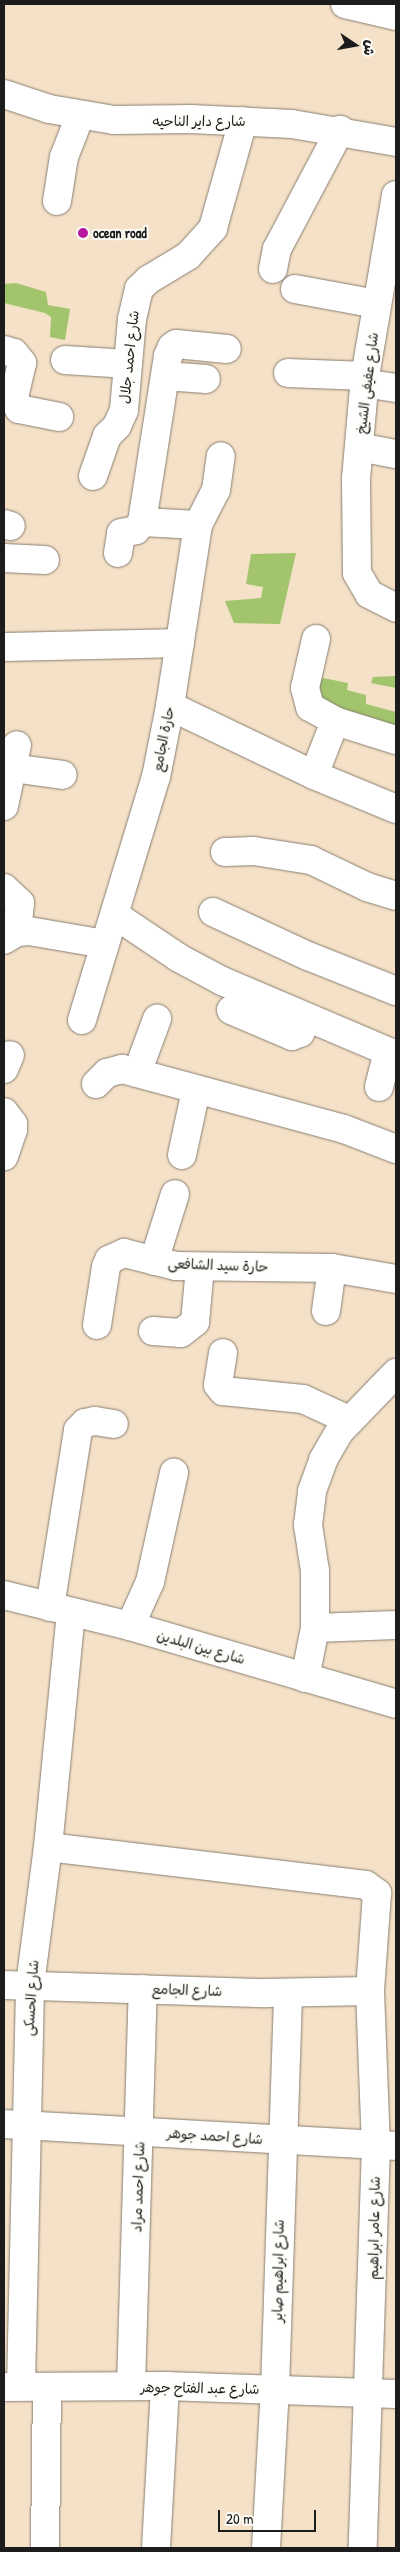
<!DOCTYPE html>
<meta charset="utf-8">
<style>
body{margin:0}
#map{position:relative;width:400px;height:2552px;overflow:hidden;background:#f4e1c7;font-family:"Patrick Hand","Playpen Sans Arabic",sans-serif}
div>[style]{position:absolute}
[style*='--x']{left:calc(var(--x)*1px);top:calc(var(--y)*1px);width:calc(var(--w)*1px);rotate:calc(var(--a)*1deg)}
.green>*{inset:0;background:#a2c46c}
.roads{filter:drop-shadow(0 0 1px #887e72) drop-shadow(0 0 1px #887e72)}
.minor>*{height:28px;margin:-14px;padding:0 14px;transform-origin:14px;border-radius:14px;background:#fff}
.dots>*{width:14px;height:14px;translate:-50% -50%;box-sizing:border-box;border:2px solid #fdfcf7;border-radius:50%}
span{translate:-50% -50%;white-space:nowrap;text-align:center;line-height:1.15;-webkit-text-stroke:4px #fdfcf7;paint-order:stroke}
.street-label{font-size:14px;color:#1c1c1c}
.poi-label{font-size:14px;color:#1c1c1c;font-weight:700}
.left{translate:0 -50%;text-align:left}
.frame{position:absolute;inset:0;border:5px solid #1c1c1c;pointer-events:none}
.north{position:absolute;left:330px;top:20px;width:50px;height:50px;-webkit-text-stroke:4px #fdfcf7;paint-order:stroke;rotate:102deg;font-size:14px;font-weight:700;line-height:20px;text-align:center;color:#1c1c1c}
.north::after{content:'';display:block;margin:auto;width:18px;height:22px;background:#1c1c1c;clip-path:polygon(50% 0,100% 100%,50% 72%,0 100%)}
.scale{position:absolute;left:218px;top:2510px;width:98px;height:22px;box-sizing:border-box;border:2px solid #1c1c1c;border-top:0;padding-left:6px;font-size:15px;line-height:18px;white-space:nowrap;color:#1c1c1c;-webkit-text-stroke:4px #fdfcf7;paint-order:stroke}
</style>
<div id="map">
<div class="green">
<div style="clip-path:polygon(16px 283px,46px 292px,48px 305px,70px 309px,65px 340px,50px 337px,51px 317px,45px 313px,4px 303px,4px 284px)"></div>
<div style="clip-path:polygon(296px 553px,280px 624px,234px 623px,225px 601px,261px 598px,263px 587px,246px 584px,251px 554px)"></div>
<div style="clip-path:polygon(313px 676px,348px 683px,347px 690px,366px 695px,366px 704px,396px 712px,396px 726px,315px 707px)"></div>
<div style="clip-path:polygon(396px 676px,396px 688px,371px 683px,373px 677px)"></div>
</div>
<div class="roads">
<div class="minor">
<div style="--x:345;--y:4;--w:52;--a:13.2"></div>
<div style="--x:4;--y:94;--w:47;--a:18.4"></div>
<div style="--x:49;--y:109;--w:66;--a:9.6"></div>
<div style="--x:114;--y:120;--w:77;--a:-0.7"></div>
<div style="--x:191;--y:119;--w:101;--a:2.8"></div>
<div style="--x:292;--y:124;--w:106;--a:9.8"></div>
<div style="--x:396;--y:195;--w:184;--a:99.7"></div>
<div style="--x:365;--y:376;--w:102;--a:95"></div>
<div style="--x:356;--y:478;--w:95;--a:89.4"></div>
<div style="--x:357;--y:573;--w:24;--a:60"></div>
<div style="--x:369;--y:594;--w:30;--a:27"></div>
<div style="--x:57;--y:201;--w:45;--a:-81"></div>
<div style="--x:64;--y:157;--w:44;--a:-68.7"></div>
<div style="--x:273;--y:269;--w:20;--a:-79"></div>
<div style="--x:277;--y:249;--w:135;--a:-62.1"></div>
<div style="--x:295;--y:289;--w:83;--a:10.4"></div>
<div style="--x:4;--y:350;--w:10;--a:17"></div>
<div style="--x:14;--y:353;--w:13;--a:51"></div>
<div style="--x:22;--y:363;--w:35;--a:103"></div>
<div style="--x:14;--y:397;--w:13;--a:67"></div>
<div style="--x:19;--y:409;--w:41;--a:11.3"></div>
<div style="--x:65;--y:360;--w:63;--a:3.6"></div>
<div style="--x:288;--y:373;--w:77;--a:2.2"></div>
<div style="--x:165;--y:376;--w:41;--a:4.2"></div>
<div style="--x:364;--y:383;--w:32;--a:9"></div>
<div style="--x:359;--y:447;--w:38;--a:11"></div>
<div style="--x:93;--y:476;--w:42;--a:-70.7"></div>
<div style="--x:107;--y:436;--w:14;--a:-45"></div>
<div style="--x:117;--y:426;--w:17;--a:-66"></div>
<div style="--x:124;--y:410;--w:91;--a:-85"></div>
<div style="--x:132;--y:319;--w:31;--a:-77"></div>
<div style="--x:139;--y:289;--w:13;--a:-45"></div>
<div style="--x:148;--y:280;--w:47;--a:-31"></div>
<div style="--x:188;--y:256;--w:38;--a:-48"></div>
<div style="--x:213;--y:228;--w:111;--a:-74.3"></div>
<div style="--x:142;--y:522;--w:56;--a:3.1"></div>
<div style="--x:4;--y:524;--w:7;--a:16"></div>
<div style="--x:118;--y:553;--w:20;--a:-81"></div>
<div style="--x:121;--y:533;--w:15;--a:-11"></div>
<div style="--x:136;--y:530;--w:10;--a:-53"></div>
<div style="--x:142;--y:522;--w:168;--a:-81.1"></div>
<div style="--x:168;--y:356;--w:10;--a:-66"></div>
<div style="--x:172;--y:347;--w:5;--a:-37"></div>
<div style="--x:176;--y:344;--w:51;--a:5.6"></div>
<div style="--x:4;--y:558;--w:41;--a:2.8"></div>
<div style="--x:316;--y:639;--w:50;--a:102.7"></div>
<div style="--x:305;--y:688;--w:20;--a:75"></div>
<div style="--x:310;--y:707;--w:29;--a:29"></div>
<div style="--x:335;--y:721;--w:64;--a:17.3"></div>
<div style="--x:4;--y:647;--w:176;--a:-1.3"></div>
<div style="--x:170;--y:706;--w:160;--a:25.6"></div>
<div style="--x:314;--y:775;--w:89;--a:22.5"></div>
<div style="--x:12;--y:768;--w:51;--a:7.8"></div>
<div style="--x:314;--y:775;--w:58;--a:-68.7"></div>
<div style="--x:4;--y:806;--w:62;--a:-78"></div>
<div style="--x:225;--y:852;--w:29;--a:-2"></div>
<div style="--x:254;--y:851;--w:58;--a:9"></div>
<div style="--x:311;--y:860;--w:62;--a:25.7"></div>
<div style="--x:367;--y:887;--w:30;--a:17"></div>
<div style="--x:4;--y:888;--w:22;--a:43"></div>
<div style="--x:20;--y:903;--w:29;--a:96"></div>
<div style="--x:213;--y:912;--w:105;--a:24.9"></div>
<div style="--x:308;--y:956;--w:95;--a:21.7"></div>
<div style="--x:115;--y:915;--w:77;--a:33.9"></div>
<div style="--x:179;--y:958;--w:49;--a:28.1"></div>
<div style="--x:222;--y:981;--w:189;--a:23"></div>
<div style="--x:4;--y:940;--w:15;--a:-32"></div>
<div style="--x:17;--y:932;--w:12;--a:-5"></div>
<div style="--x:29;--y:931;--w:77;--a:9.7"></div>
<div style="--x:231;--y:1010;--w:66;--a:23.1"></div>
<div style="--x:292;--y:1036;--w:9;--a:-21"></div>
<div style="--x:300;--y:1033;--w:17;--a:-66"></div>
<div style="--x:82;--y:1020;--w:254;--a:-73.1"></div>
<div style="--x:156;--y:777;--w:72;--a:-78.8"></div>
<div style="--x:170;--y:706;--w:183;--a:-81.2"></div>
<div style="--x:198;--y:525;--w:39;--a:-63"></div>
<div style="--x:216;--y:490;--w:34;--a:-82"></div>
<div style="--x:4;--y:1069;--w:15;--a:-67"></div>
<div style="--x:137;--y:1073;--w:58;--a:-69.7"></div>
<div style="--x:96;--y:1084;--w:16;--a:-45"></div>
<div style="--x:107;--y:1073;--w:16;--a:-15"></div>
<div style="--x:122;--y:1069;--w:230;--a:15.1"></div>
<div style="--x:344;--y:1129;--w:56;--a:21"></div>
<div style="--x:379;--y:1087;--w:36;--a:-76"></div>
<div style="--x:4;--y:1112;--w:15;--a:53"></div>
<div style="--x:13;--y:1124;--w:6;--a:90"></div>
<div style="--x:13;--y:1130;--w:28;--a:109"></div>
<div style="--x:182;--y:1155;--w:66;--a:-77.8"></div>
<div style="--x:154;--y:1261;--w:70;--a:-72.6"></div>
<div style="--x:326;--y:1311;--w:43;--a:-82.1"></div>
<div style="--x:97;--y:1325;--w:59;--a:-81.2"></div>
<div style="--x:106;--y:1267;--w:8;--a:-67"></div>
<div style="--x:109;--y:1260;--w:17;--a:-25"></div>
<div style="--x:124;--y:1253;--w:54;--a:14"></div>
<div style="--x:176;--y:1266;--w:156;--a:0.7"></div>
<div style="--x:332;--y:1268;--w:65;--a:9.8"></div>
<div style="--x:153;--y:1331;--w:28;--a:4"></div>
<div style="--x:181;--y:1333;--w:18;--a:-38"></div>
<div style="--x:195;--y:1322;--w:55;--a:-84.8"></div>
<div style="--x:223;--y:1353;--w:32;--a:99"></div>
<div style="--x:218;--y:1385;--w:8;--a:50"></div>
<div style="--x:223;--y:1391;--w:80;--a:5.7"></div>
<div style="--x:303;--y:1399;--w:51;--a:24.5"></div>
<div style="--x:4;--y:1595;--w:130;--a:13.8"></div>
<div style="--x:130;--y:1626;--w:277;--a:16.3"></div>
<div style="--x:50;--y:1607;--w:179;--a:-81"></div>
<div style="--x:78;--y:1430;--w:10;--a:-45"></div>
<div style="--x:85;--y:1423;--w:10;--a:-11"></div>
<div style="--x:95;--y:1421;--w:19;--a:9"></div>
<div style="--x:130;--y:1626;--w:48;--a:-65.6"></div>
<div style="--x:150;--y:1582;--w:112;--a:-77.6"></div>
<div style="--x:315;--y:1628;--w:81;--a:-2.1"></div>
<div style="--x:305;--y:1678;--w:51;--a:-78.7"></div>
<div style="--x:315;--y:1628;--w:57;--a:-90"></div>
<div style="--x:315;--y:1571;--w:47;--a:-98.7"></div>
<div style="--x:308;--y:1525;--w:34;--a:-83"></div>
<div style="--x:312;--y:1491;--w:33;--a:-70"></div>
<div style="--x:323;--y:1460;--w:34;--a:-60"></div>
<div style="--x:340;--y:1431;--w:81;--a:-46"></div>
<div style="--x:48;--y:1847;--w:320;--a:6.8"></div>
<div style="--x:366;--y:1885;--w:14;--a:36"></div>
<div style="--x:377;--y:1893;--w:98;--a:94.1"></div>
<div style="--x:370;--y:1991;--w:155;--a:87.8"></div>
<div style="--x:376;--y:2146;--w:402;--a:91.9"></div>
<div style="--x:4;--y:1985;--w:261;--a:1.8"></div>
<div style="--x:265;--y:1993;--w:105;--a:-1.1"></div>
<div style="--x:4;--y:2124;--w:393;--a:3.2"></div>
<div style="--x:21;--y:2386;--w:401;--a:-88.7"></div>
<div style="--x:30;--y:1985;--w:139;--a:-82.6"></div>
<div style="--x:48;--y:1847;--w:235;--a:-84.4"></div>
<div style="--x:131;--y:2386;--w:397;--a:-88.3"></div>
<div style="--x:4;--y:2387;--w:161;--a:-0.4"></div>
<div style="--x:165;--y:2386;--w:231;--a:2"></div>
<div style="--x:45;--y:2548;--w:160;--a:-89.3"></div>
<div style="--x:156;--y:2548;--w:162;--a:-86.8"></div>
<div style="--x:266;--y:2548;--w:159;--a:-86.8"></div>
<div style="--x:275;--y:2389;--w:396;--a:-88.1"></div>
</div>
</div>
<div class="dots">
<div style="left:83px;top:233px;background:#b5179e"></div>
</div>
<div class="street-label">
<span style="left:199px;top:121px">شارع داير الناحيه</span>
<span style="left:129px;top:357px;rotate:-84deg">شارع احمد جلال</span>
<span style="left:367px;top:383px;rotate:-83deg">شارع عفيفى الشيخ</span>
<span style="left:163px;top:739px;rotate:-79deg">حارة الجامع</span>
<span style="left:218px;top:1265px;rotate:2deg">حارة سيد الشافعى</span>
<span style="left:201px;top:1647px;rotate:16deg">شارع بين البلدين</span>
<span style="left:187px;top:1990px;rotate:2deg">شارع الجامع</span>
<span style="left:31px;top:1998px;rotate:-86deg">شارع الحسكى</span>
<span style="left:215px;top:2136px;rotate:4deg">شارع احمد جوهر</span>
<span style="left:138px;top:2187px;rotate:-88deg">شارع احمد مراد</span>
<span style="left:374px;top:2228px;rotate:-89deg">شارع عامر ابراهيم</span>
<span style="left:278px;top:2271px;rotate:-89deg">شارع ابراهيم صابر</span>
<span style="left:200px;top:2388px;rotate:1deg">شارع عبد الفتاح جوهر</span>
</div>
<div class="poi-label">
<span class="left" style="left:93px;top:233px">ocean road</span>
</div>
<div class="frame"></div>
<div class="north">ش</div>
<div class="scale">20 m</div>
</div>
